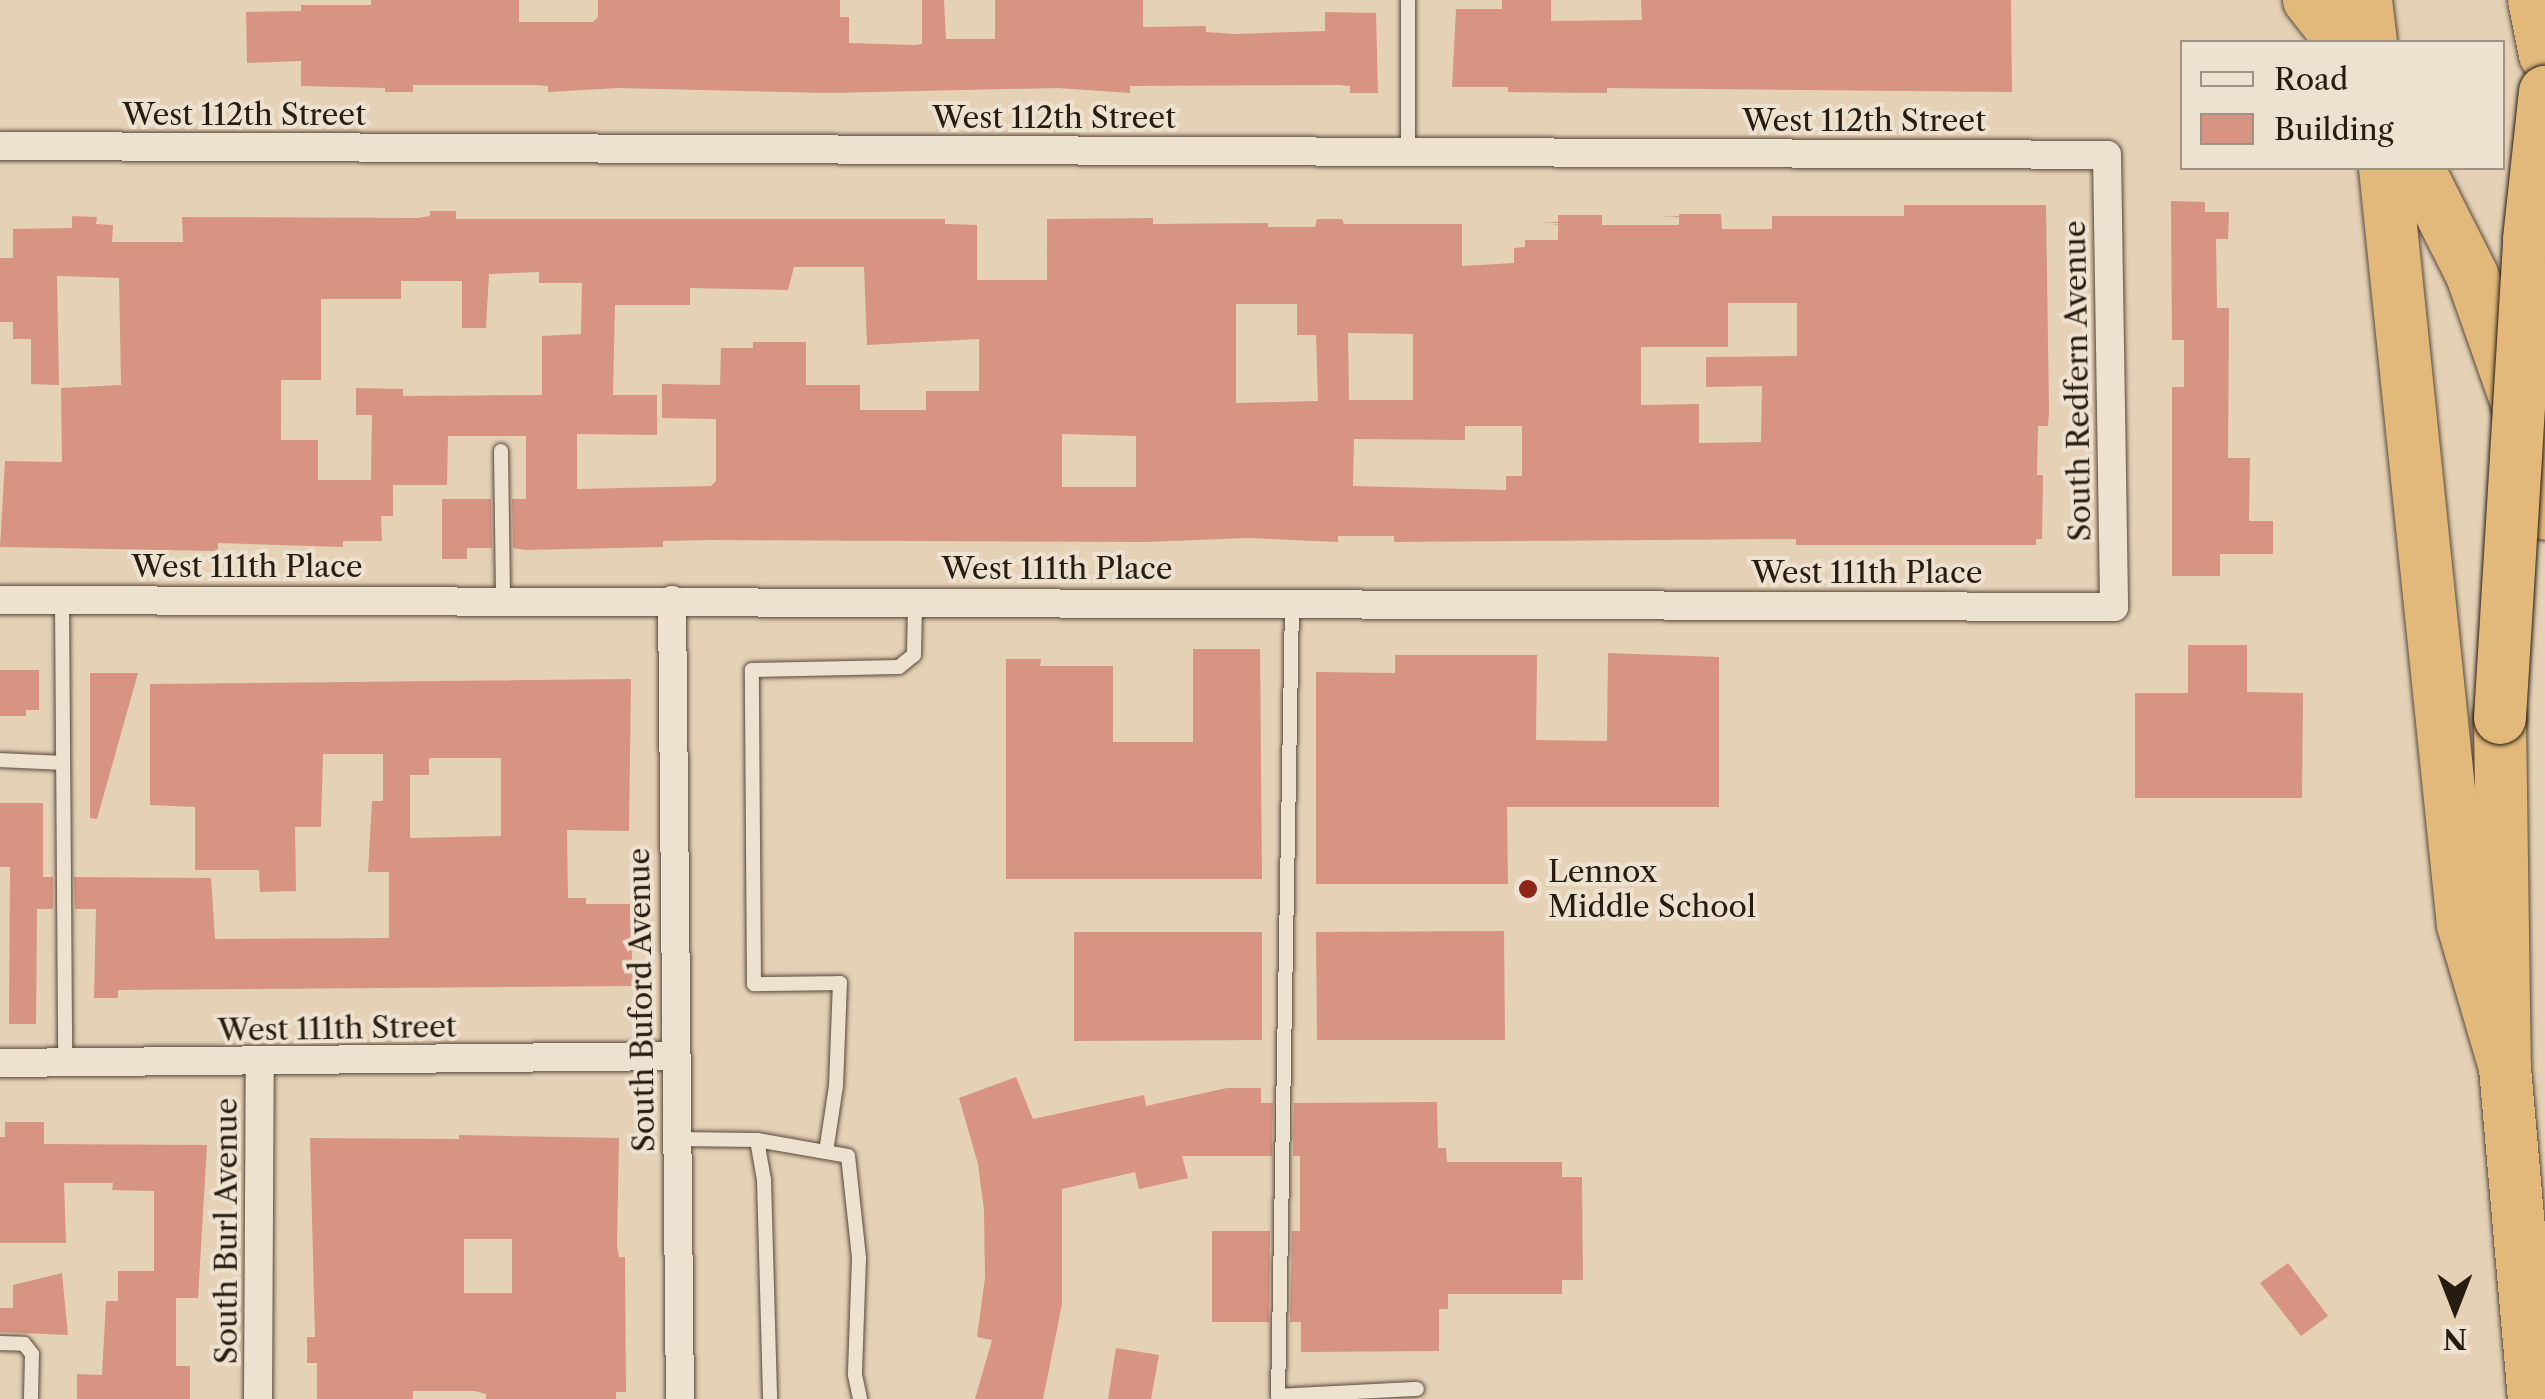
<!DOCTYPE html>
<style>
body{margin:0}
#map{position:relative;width:2545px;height:1399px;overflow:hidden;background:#e4d1b6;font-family:"Libre Caslon Text",serif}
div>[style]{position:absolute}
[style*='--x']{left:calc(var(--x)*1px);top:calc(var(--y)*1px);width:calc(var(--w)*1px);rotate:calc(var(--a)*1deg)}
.building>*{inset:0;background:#d79482}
.roads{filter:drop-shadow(0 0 2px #574839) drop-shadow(0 0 2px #574839)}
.service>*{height:14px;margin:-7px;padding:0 7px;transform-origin:7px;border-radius:7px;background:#ede1d0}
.minor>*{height:28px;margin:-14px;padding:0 14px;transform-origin:14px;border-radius:14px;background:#ede1d0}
.motorway>*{height:52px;margin:-26px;padding:0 26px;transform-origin:26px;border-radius:26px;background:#e2b87b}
.bridges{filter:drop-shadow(0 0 2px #281b0f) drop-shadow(0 0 2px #281b0f)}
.motorway-bridge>*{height:52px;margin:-26px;padding:0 26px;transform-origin:26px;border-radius:26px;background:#e2b87b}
.dots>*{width:28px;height:28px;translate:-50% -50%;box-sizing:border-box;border:5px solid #ede1d0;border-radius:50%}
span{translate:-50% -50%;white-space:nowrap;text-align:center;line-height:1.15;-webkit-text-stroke:8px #ede1d0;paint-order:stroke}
.street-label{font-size:30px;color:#281b0f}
.poi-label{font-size:30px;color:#281b0f}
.left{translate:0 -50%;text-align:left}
.legend{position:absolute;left:2180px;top:40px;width:325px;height:130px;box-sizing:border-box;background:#ede1d0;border:2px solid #9e9283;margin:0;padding:12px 18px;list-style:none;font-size:30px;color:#281b0f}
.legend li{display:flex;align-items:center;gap:20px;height:50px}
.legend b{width:50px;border:2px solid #9e9283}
.north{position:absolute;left:2405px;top:1259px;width:100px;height:100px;-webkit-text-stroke:8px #ede1d0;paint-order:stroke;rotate:180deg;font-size:28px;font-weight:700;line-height:40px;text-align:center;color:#281b0f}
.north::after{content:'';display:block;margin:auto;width:35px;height:45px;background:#281b0f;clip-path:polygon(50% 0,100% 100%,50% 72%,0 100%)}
</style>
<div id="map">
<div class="building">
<div style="clip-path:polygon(371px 0,519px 0,519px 22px,593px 22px,598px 17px,598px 0,840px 0,840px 17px,849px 17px,849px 43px,913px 45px,922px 44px,922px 0,944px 0,946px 39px,995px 39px,995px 0,1143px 0,1143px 27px,1206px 26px,1206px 32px,1235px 34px,1325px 31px,1325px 12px,1376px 13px,1378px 93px,1350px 93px,1350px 86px,1339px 85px,1130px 86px,1130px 93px,1058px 88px,829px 93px,618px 88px,548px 92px,548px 86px,534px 85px,413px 85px,413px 92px,385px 92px,385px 88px,301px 86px,301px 61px,247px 63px,246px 12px,301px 11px,301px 5px,371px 5px)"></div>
<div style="clip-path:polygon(1502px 0,1551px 0,1551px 21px,1642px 20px,1641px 0,2011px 0,2012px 92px,1607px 88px,1607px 93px,1508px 92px,1508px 87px,1452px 87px,1456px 9px,1502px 9px)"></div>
<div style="clip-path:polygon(2171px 201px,2205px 202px,2205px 212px,2229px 212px,2228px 239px,2216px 239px,2217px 308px,2229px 308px,2228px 458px,2250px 458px,2249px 521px,2273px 521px,2273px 554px,2220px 554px,2220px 576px,2172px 576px,2172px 387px,2184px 387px,2184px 340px,2172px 340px)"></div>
<div style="clip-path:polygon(evenodd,1904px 205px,2046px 205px,2049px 411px,2048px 426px,2038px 426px,2037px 475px,2043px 475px,2042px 539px,2036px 539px,2036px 545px,1796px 545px,1796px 539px,1394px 542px,1394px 536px,1338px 536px,1338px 542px,1247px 538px,1145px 542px,711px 540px,663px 541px,663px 547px,525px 550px,513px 548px,512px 499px,526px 499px,526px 436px,448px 436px,447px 485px,393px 485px,393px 516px,381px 516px,382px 541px,343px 541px,343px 547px,218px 543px,218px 551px,0 547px,5px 461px,62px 462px,61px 388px,121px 385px,119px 278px,57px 276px,59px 385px,31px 384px,31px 339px,13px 339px,13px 322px,0 322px,0 258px,13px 258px,13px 229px,72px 228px,72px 216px,97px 217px,96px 224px,113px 225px,112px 242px,183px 242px,182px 217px,418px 218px,430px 216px,430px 211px,456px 211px,456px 219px,945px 219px,945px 224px,977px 225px,977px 280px,1047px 280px,1047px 219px,1153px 218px,1153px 224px,1268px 223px,1268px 227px,1315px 227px,1317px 219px,1342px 219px,1344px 224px,1462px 224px,1462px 266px,1514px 263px,1514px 248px,1525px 247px,1525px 240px,1558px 240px,1558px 215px,1602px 215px,1602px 225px,1679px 225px,1679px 214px,1721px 214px,1722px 229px,1772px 229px,1772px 216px,1904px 216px,1904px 205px,794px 267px,864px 267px,867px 345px,979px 339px,979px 391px,926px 391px,926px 410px,860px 410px,860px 385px,806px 385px,806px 342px,753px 342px,753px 348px,721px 348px,720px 385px,662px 384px,662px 418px,716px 419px,716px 481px,711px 486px,577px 489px,577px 434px,657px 435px,657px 395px,613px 395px,615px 305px,690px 305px,690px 288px,788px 290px,794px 267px,1904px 205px,539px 272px,539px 283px,582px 283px,581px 334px,542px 336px,542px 395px,403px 396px,403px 389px,356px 388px,356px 415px,372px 415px,371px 480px,318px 480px,318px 440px,281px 440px,281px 380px,321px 380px,321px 299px,401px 299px,401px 281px,462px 281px,462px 328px,486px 328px,489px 274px,539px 272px,1904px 205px,1728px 303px,1797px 303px,1797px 356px,1706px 357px,1706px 387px,1762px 386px,1761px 442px,1699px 443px,1699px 404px,1641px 405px,1641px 347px,1728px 347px,1728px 303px,1904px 205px,1236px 304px,1297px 304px,1297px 335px,1316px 335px,1318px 401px,1236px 403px,1236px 304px,1904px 205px,1348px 333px,1413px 334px,1413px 400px,1349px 400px,1348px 333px,1904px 205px,1465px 426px,1522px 426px,1522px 476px,1506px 476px,1506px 490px,1353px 486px,1354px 439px,1465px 440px,1465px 426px,1904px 205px,1062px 434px,1136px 436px,1136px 487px,1062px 487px,1062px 434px)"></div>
<div style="clip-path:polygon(442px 499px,491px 499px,492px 548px,467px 548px,467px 559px,442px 559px)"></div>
<div style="clip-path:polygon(2188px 645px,2247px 645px,2247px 692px,2303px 693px,2302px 798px,2135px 798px,2135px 693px,2188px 693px)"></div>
<div style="clip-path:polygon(1193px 649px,1260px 649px,1262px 879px,1006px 879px,1006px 659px,1041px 659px,1040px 666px,1113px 666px,1113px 742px,1193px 742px)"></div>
<div style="clip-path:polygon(1608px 653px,1719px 657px,1719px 807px,1507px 807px,1508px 884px,1316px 884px,1316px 672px,1395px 673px,1395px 655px,1537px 655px,1536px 740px,1607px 741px)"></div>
<div style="clip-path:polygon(0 670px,39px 670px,39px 710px,26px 710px,26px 716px,0 716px)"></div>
<div style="clip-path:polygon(90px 673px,138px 673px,97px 819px,90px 818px)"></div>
<div style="clip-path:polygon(evenodd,631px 679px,629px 831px,567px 830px,568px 898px,586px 898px,586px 904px,630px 904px,633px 986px,118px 990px,118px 998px,94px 998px,96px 909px,75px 909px,74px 877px,211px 878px,215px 939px,389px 938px,389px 872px,368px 872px,372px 801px,383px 801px,383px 754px,323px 754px,321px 827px,295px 827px,296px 891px,260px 892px,259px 870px,195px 870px,195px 807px,150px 805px,150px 684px,631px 679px,429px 758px,501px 758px,501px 836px,410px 838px,410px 775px,429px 775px,429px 758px)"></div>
<div style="clip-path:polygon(0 803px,43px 803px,43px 877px,53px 877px,53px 909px,37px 909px,36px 1024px,9px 1024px,10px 867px,0 867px)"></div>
<div style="clip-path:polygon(1504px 931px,1505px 1040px,1317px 1040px,1316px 932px)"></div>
<div style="clip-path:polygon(1074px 932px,1262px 932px,1262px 1040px,1074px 1041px)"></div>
<div style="clip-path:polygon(1016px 1077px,1033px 1119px,1144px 1095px,1146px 1106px,1227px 1088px,1261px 1088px,1261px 1103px,1273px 1103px,1272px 1156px,1182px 1156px,1188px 1178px,1139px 1189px,1135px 1172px,1062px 1189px,1062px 1304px,1043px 1399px,975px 1399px,992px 1340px,977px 1337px,985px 1278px,984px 1210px,978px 1164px,959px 1098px)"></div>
<div style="clip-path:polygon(1437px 1102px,1438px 1148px,1446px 1148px,1447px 1162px,1562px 1162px,1562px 1177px,1582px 1177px,1583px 1280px,1562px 1280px,1562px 1294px,1448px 1294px,1448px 1309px,1439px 1309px,1439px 1351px,1301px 1352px,1301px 1322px,1290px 1322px,1292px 1231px,1300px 1231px,1300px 1156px,1293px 1156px,1294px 1103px)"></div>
<div style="clip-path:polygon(5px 1122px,44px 1122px,44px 1144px,207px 1145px,198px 1298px,176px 1298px,176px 1366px,190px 1366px,190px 1399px,77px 1399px,77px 1374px,102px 1375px,106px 1301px,118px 1301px,118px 1271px,154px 1271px,154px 1191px,112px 1190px,113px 1183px,64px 1183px,66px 1243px,0 1243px,0 1137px,5px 1137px)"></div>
<div style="clip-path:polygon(evenodd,459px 1135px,619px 1138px,617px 1245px,619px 1257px,625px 1257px,626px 1392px,616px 1392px,616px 1399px,486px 1399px,486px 1394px,475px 1391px,413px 1391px,413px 1399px,317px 1399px,317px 1363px,307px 1363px,307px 1337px,315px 1337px,310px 1138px,459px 1139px,459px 1135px,464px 1239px,512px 1239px,512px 1293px,464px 1293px,464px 1239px)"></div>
<div style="clip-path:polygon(1212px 1231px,1270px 1231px,1269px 1322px,1212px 1322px)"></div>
<div style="clip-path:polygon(2288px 1263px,2328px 1316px,2301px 1336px,2260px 1283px)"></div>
<div style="clip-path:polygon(62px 1273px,68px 1335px,0 1332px,0 1308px,13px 1308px,13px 1285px)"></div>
<div style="clip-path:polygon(1116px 1348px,1159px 1355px,1151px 1399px,1108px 1399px)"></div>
</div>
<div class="roads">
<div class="service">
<div style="--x:1408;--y:0;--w:152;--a:90"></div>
<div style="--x:501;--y:451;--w:149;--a:89.2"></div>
<div style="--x:62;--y:600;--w:463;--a:89.6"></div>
<div style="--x:1292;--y:604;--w:792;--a:91.01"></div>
<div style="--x:1278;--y:1396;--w:139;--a:-2.9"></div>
<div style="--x:0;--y:760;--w:63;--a:2.7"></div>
<div style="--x:677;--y:1139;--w:80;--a:0.7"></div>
<div style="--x:757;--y:1140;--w:92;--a:10"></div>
<div style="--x:848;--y:1156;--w:103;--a:83.8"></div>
<div style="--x:859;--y:1258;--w:117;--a:92"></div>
<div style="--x:855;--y:1375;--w:25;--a:78"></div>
<div style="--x:757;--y:1140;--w:41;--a:80.1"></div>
<div style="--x:764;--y:1180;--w:219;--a:88.4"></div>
<div style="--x:826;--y:1152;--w:67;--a:-81.4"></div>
<div style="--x:836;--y:1086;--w:103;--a:-87.8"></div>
<div style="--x:840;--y:983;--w:86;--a:179.3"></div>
<div style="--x:754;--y:984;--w:314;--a:-90.4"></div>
<div style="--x:752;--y:670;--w:147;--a:-1.2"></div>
<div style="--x:899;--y:667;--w:19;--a:-39"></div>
<div style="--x:914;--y:655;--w:53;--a:-88.9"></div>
<div style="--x:0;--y:1343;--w:24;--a:2"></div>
<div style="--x:24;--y:1344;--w:13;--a:51"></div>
<div style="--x:32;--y:1354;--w:45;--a:91.3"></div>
</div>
<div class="minor">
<div style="--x:0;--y:146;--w:2107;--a:0.24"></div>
<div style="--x:2107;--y:155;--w:452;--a:89.1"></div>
<div style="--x:2114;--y:607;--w:2114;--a:-179.81"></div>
<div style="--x:672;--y:600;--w:799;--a:89.43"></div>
<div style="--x:0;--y:1063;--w:675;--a:-0.59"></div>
<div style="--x:258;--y:1399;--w:336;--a:-89.7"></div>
</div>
<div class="motorway">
<div style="--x:2309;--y:0;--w:53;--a:51.8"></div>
<div style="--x:2366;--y:0;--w:42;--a:83.2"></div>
<div style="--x:2534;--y:0;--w:56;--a:78.7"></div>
<div style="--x:2385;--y:168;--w:761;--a:84.12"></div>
<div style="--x:2463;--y:925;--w:149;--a:73.6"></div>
<div style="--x:2418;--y:168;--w:120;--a:63.2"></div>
<div style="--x:2472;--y:275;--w:178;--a:70.6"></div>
<div style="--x:2531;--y:443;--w:72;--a:78.8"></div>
<div style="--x:2500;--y:718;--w:350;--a:89.2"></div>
<div style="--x:2505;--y:1068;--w:332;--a:85"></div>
</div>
</div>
<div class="bridges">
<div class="motorway-bridge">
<div style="--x:2500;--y:718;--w:480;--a:-86.5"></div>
<div style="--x:2529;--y:239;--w:148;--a:-83.8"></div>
</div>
</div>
<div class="dots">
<div style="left:1528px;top:889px;background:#8f2418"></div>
</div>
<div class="street-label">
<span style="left:244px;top:115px">West 112th Street</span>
<span style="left:1054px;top:118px">West 112th Street</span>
<span style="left:1864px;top:121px">West 112th Street</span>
<span style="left:2078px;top:381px;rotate:-91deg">South Redfern Avenue</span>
<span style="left:247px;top:567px">West 111th Place</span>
<span style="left:1057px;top:569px">West 111th Place</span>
<span style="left:1867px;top:573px">West 111th Place</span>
<span style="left:642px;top:1000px;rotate:-91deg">South Buford Avenue</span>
<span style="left:337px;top:1029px;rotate:-1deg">West 111th Street</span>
<span style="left:227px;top:1231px;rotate:-90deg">South Burl Avenue</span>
</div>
<div class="poi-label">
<span class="left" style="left:1548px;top:889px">Lennox<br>Middle School</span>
</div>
<ul class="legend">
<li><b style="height:12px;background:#ede1d0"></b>Road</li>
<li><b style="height:28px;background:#d79482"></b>Building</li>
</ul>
<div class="north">N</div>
</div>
